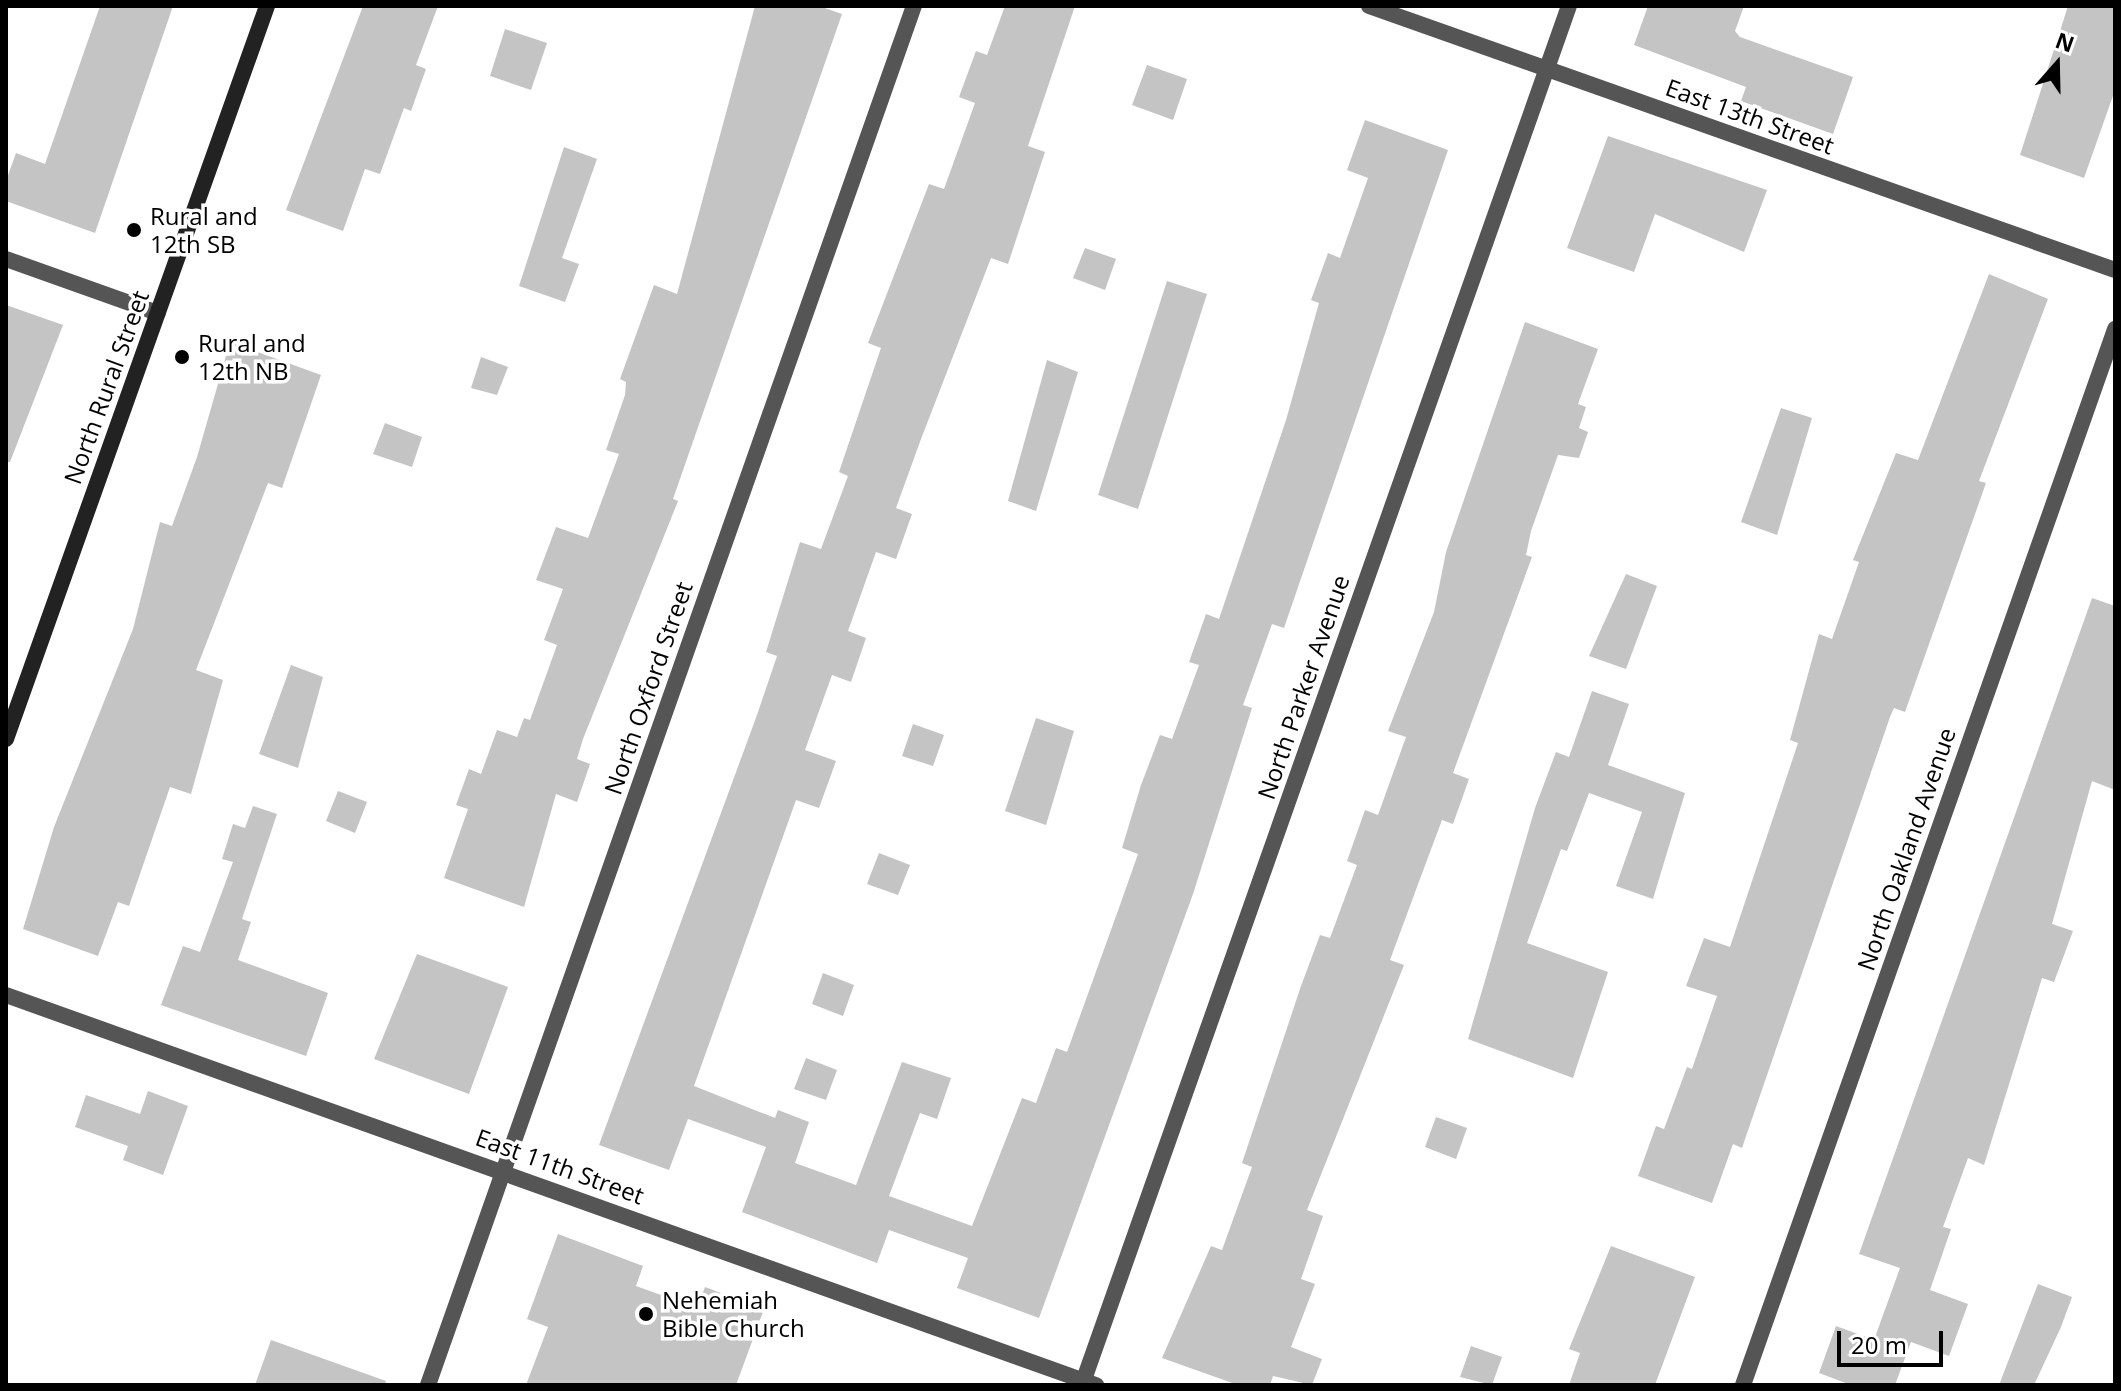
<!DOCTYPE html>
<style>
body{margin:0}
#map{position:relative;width:2121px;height:1391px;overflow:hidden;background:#fff;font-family:"Open Sans",sans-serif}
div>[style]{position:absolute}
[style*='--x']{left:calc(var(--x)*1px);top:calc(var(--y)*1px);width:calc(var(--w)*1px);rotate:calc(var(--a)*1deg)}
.building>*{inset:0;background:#c4c4c4}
.street>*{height:16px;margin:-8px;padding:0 8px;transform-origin:8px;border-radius:8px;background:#555}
.secondary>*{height:16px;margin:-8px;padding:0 8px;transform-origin:8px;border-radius:8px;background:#222}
.dots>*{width:22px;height:22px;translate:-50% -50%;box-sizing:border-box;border:4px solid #fff;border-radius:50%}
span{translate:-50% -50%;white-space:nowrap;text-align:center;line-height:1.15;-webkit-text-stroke:7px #fff;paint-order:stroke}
.street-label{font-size:24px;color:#000}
.poi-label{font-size:24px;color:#000}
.left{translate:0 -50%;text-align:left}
.frame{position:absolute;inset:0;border:8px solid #000;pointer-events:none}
.north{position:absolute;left:2017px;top:24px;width:80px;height:80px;-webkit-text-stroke:6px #fff;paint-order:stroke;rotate:20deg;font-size:22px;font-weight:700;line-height:32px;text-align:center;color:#000}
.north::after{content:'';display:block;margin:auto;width:28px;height:36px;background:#000;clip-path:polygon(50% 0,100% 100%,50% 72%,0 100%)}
.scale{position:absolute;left:1837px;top:1331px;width:106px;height:36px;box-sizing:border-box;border:4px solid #000;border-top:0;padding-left:10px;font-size:24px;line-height:28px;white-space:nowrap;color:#000;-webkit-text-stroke:6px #fff;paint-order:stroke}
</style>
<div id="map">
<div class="building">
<div style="clip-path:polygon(100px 6px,173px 6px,95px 233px,6px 201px,6px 181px,16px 153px,45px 164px)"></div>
<div style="clip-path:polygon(363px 6px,438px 6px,416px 65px,426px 69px,411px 111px,404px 108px,380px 174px,365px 169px,343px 231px,286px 210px)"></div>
<div style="clip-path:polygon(755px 6px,819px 6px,842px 14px,673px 499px,678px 501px,583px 739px,577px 759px,590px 764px,577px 802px,556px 794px,524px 907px,444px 878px,468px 809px,456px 805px,469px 769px,481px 774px,497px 730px,517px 737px,524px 718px,530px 720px,557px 645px,544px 640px,563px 589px,536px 580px,556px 527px,588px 538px,619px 454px,606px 450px,625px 395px,626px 382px,620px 379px,654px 285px,677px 294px)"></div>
<div style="clip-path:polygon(1005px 6px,1075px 6px,1028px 146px,1045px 152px,1008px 264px,991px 258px,921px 439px,896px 508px,912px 514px,896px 559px,876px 552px,848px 631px,866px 638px,851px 682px,832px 675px,805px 750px,836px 761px,819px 808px,796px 800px,694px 1086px,775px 1118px,778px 1110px,809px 1122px,795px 1163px,856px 1185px,902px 1062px,951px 1078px,937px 1119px,920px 1113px,889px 1196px,972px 1226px,1022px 1098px,1036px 1103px,1056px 1048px,1067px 1052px,1120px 905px,1138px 854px,1122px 848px,1141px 785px,1160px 735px,1172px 739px,1199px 665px,1189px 662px,1206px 614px,1219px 619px,1286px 420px,1319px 303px,1311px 300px,1328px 253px,1340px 258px,1368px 178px,1347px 170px,1365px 120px,1448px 150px,1284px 628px,1272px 624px,1243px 705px,1252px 708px,1193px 894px,1039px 1318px,957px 1288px,968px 1258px,889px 1230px,877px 1263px,742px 1212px,766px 1147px,688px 1119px,669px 1170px,599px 1145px,757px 715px,777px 656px,766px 652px,800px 542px,821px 549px,848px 476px,839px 472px,881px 348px,868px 343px,929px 184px,944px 189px,975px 103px,959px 97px,976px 51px,987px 55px)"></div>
<div style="clip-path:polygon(1648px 6px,1744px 6px,1735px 31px,1740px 37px,1853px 77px,1833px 134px,1741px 101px,1746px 87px,1634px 45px)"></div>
<div style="clip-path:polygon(2068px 6px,2115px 6px,2115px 90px,2084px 178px,2020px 155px)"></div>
<div style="clip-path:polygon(505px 29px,547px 43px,531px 90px,490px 76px)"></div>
<div style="clip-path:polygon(1147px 65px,1187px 79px,1173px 120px,1132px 105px)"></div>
<div style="clip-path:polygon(1608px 136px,1767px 190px,1744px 252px,1655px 214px,1634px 272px,1567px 248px)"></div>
<div style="clip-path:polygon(564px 147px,597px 159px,562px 258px,579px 264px,565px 302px,519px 286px)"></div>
<div style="clip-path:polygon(1085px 248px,1116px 259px,1105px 290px,1073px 278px)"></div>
<div style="clip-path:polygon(1989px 274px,2048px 299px,1979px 481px,1986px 483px,1905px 712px,1894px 708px,1890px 717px,1742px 1148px,1733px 1144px,1712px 1203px,1638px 1176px,1656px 1126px,1664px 1129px,1687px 1067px,1692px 1069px,1717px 996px,1686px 986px,1704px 938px,1730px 947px,1798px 743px,1790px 740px,1819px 634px,1832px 639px,1859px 562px,1853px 560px,1896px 453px,1918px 460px)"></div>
<div style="clip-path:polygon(1167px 281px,1207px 294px,1138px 509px,1098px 495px)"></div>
<div style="clip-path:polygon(6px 305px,63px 325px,10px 462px,6px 462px)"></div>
<div style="clip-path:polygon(1525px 322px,1598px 349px,1578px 404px,1586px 407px,1579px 428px,1588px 432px,1579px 458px,1558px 455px,1531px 531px,1526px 555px,1532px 557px,1453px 773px,1469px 779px,1453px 824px,1442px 820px,1417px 887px,1390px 960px,1404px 965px,1307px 1210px,1323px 1216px,1301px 1279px,1315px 1284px,1291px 1347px,1322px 1359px,1312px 1385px,1273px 1376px,1270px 1385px,1238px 1385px,1162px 1358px,1211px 1246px,1222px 1250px,1252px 1167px,1242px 1163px,1301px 986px,1320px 935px,1330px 938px,1357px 865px,1347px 861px,1365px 810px,1378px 815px,1406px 737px,1388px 731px,1434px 612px,1446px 552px)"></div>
<div style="clip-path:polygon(230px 342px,321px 375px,282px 488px,268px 483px,196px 670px,223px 680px,191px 794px,170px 787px,129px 906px,118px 902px,98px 956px,23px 929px,54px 827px,133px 629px,160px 522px,172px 526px,197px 457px)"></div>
<div style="clip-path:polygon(481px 357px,508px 367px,497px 395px,471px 388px)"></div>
<div style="clip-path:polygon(1047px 360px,1078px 372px,1036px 511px,1008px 501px)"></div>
<div style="clip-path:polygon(1781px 408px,1812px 418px,1777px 535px,1741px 522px)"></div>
<div style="clip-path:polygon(385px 423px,422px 437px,412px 467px,373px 454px)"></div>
<div style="clip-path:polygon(1626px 574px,1657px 586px,1626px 669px,1589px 656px)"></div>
<div style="clip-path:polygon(2092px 598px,2115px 606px,2115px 790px,2092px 781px,2052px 924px,2073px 931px,2054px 982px,2042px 978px,1984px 1165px,1968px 1158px,1943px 1227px,1951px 1229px,1930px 1290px,1968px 1304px,1949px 1356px,1911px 1342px,1895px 1385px,1851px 1385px,1819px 1373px,1836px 1326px,1874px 1340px,1900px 1268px,1859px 1254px)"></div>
<div style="clip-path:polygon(291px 665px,323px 677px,298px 768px,259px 754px)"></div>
<div style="clip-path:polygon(1592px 691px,1629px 704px,1608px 765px,1685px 793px,1653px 899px,1616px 886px,1642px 812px,1589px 793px,1567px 851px,1561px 849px,1527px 943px,1608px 972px,1573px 1078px,1468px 1039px,1535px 808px,1556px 752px,1569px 757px)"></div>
<div style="clip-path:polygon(1036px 718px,1074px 731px,1046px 825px,1005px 811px)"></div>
<div style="clip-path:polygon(913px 724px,944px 735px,933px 766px,902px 756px)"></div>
<div style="clip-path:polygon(338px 791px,367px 802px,355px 833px,326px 821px)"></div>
<div style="clip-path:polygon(253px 806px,277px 814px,242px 919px,251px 922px,238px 960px,328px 993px,306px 1056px,161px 1005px,183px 946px,200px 952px,233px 862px,222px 859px,233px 824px,245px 828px)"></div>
<div style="clip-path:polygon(879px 853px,910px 865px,898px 895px,867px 884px)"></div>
<div style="clip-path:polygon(417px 954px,508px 987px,469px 1094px,374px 1059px)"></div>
<div style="clip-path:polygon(823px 973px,854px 985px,843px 1016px,812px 1004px)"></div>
<div style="clip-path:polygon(806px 1058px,837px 1070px,826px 1100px,794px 1089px)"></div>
<div style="clip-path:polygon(148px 1091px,188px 1106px,163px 1175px,123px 1160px,128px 1146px,75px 1127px,86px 1095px,140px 1114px)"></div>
<div style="clip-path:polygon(1436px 1117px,1467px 1128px,1456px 1159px,1425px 1147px)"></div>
<div style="clip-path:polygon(558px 1234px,643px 1266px,636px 1286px,697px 1308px,705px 1287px,764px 1309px,736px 1385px,526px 1385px,548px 1327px,527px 1319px)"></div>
<div style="clip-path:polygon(1611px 1246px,1695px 1277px,1655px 1385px,1569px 1385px,1580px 1353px,1569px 1349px)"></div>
<div style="clip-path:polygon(2038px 1284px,2072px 1297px,2061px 1327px,2034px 1385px,1999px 1385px)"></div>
<div style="clip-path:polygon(271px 1340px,386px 1381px,385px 1385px,255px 1385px)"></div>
<div style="clip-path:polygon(1471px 1346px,1502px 1357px,1492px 1385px,1460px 1377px)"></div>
</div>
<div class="street">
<div style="--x:1369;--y:6;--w:791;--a:19.49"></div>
<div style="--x:6;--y:259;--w:161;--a:19.6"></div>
<div style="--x:6;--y:995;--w:1158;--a:19.69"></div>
<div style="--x:428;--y:1385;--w:1462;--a:-70.59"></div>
<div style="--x:1082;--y:1385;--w:1462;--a:-70.55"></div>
<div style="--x:1743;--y:1385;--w:1120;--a:-70.59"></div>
</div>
<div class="secondary">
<div style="--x:6;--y:739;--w:778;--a:-70.4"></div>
</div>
<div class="dots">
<div style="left:134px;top:230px;background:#000"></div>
<div style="left:182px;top:357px;background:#000"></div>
<div style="left:646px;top:1314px;background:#000"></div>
</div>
<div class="street-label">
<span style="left:1750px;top:116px;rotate:20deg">East 13th Street</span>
<span style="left:106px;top:387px;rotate:-70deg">North Rural Street</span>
<span style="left:1303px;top:687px;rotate:-71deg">North Parker Avenue</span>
<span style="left:648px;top:688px;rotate:-71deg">North Oxford Street</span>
<span style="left:1906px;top:849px;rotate:-71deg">North Oakland Avenue</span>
<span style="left:560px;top:1166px;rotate:20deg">East 11th Street</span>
</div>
<div class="poi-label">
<span class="left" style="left:150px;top:230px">Rural and<br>12th SB</span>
<span class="left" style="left:198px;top:357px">Rural and<br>12th NB</span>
<span class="left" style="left:662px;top:1314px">Nehemiah<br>Bible Church</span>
</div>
<div class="frame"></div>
<div class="north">N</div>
<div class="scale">20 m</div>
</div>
